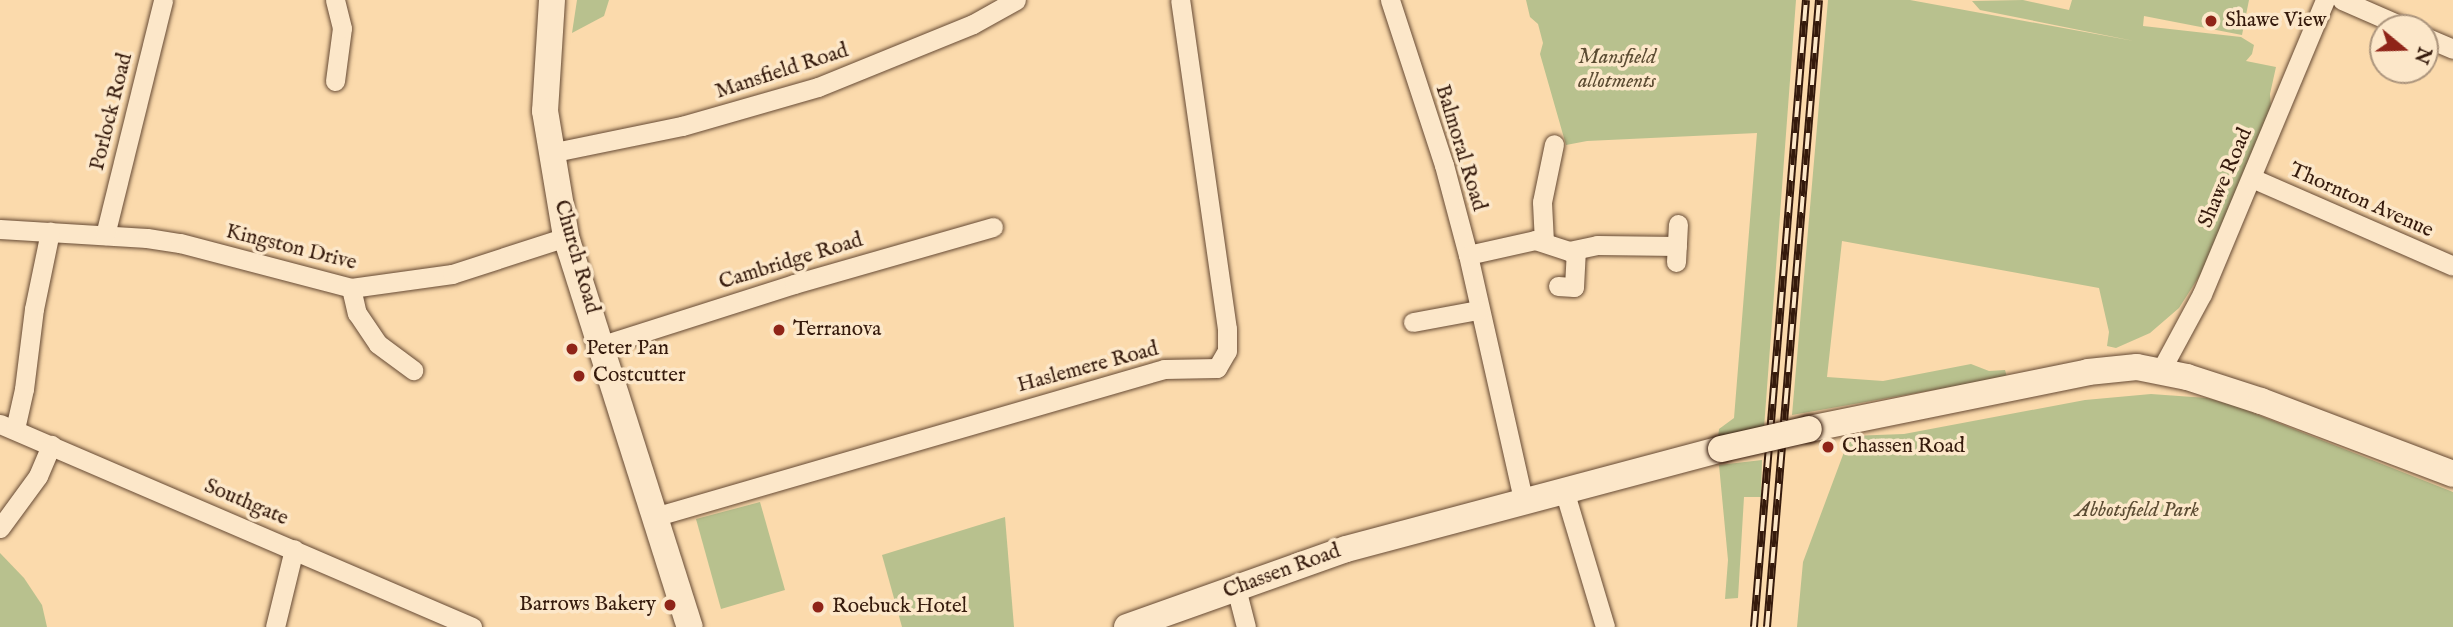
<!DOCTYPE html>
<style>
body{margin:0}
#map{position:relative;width:2453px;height:627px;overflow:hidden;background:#fbdaac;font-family:"IM FELL English",serif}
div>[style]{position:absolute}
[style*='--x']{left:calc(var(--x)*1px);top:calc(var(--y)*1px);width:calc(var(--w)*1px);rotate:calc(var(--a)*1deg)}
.green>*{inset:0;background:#b8c18e}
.roads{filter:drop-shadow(0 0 2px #664a34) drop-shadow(0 0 2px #664a34)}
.street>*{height:19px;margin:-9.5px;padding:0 9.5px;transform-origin:9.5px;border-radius:9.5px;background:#fce7c9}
.secondary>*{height:26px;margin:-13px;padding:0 13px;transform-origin:13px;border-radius:13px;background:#fce7c9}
.rail>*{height:8px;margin-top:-4px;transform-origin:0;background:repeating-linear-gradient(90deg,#fce7c9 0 16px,#351a0c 0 32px);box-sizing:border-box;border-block:2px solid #351a0c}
.bridges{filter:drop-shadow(0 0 2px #351a0c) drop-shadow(0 0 2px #351a0c)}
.secondary-bridge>*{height:26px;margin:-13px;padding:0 13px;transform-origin:13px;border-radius:13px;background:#fce7c9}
.dots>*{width:19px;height:19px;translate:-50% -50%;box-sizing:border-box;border:4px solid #fce7c9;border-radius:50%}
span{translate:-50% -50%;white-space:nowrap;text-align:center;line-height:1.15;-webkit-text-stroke:7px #fce7c9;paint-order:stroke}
.poi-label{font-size:21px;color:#351a0c}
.left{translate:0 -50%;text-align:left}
.right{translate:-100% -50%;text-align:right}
.park-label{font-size:21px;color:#5c4c33;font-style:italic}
.street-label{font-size:21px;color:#351a0c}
.north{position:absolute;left:2369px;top:14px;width:70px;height:70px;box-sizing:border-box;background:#fce7c9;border:2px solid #ac957d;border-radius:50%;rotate:109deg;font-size:19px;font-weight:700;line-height:28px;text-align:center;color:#351a0c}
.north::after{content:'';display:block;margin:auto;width:24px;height:32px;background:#8f2418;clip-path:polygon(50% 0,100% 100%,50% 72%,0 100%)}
</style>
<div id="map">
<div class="green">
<div style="clip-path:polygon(577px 0,609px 0,604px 16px,572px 33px)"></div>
<div style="clip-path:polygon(1526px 0,1796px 0,1764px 428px,1718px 438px,1719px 429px,1734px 418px,1757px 133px,1587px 141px,1566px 145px,1540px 54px,1543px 43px,1538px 24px,1530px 17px)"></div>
<div style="clip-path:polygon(1828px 0,1910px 0,2134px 41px,1980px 10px,1972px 1px,2023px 0,2069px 10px,2072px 0,2249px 0,2242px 35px,2144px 16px,2143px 26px,2241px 37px,2254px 45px,2252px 54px,2246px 61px,2276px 67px,2270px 94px,2271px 107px,2209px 261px,2179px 308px,2150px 333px,2116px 348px,2107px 346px,2109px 332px,2099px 288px,1842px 241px,1827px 377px,1883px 381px,1971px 364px,1989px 371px,2005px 370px,2007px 377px,1792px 415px)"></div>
<div style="clip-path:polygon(2151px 394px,2207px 398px,2238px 407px,2453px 492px,2453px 627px,1797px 627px,1803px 562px,1850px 436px,1904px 434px,2085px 400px)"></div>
<div style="clip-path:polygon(1762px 460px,1761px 497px,1744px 497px,1738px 598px,1725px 599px,1728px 560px,1719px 465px)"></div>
<div style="clip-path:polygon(760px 502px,785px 590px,721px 609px,696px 519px)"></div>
<div style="clip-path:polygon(1005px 517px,1014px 627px,902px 627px,882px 555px)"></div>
<div style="clip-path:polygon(0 553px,24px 578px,42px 605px,47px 627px,0 627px)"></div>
</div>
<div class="roads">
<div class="street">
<div style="--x:1390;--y:0;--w:174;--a:71.9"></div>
<div style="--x:1444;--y:165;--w:93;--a:75.1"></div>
<div style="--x:1468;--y:255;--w:251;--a:77.3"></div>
<div style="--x:2342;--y:0;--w:70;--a:23.6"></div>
<div style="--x:2425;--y:37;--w:30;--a:23"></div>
<div style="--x:335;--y:81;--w:53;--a:-82.5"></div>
<div style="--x:342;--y:28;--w:29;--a:-104"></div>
<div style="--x:550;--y:153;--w:135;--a:-11.6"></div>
<div style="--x:682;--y:126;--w:141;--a:-16"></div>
<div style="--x:818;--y:87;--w:167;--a:-22.1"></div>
<div style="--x:973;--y:24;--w:49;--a:-29.2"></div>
<div style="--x:2252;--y:178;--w:219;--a:23.6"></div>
<div style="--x:0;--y:229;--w:147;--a:3.5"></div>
<div style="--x:147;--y:238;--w:33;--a:9"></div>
<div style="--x:180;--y:243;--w:177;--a:14.7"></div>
<div style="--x:351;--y:288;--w:102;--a:-7.9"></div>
<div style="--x:452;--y:274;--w:120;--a:-18"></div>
<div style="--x:105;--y:235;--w:242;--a:-76.1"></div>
<div style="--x:1544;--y:242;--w:40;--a:-92.9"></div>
<div style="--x:1542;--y:202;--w:59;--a:-78.3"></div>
<div style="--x:1468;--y:255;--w:69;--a:-12.6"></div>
<div style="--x:1535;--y:240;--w:36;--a:18"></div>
<div style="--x:1569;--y:251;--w:29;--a:-12"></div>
<div style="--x:1597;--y:245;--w:80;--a:0.7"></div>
<div style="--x:1676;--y:262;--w:38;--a:-87"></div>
<div style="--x:1558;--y:286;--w:16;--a:4"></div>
<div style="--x:1574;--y:287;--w:36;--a:-87"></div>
<div style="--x:351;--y:288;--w:26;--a:77"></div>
<div style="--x:357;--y:313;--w:37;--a:56"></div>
<div style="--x:378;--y:344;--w:44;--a:36.6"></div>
<div style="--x:1413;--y:322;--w:66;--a:-10.5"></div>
<div style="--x:603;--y:345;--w:201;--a:-17.7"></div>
<div style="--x:794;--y:284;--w:207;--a:-16"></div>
<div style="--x:2161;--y:370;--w:86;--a:-61.7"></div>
<div style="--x:2202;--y:294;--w:319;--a:-67.3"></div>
<div style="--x:0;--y:424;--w:514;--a:23.27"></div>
<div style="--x:15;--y:429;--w:41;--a:-77.3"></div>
<div style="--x:24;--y:389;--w:81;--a:-82.9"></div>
<div style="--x:34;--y:309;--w:79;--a:-78.3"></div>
<div style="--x:1564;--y:490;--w:143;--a:73.3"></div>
<div style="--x:654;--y:517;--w:531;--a:-16.18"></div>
<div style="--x:1164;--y:369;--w:53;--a:-1.1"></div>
<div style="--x:1217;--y:368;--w:20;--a:-60"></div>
<div style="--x:1227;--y:351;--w:22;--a:-90"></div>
<div style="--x:1227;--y:329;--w:332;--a:-98.1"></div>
<div style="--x:0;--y:528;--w:64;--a:-53.8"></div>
<div style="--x:38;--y:476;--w:34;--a:-67"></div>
<div style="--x:1236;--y:588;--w:40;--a:75.6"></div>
<div style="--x:275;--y:627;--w:80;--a:-76.3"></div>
</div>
<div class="secondary">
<div style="--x:552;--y:0;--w:111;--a:93.6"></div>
<div style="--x:545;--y:111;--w:128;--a:80.5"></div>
<div style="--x:566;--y:237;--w:409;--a:72.4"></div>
<div style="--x:1809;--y:429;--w:285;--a:-11.5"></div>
<div style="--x:2088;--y:372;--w:49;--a:-5.8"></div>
<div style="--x:2137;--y:367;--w:51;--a:11.3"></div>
<div style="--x:2187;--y:377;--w:78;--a:18"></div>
<div style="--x:2261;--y:401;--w:205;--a:20.8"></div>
<div style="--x:1127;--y:627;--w:232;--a:-19.6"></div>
<div style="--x:1346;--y:549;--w:388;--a:-14.9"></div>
</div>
</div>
<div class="rail">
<div style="--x:1754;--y:627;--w:629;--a:-85.26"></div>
<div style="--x:1767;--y:627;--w:629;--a:-85.26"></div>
</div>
<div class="bridges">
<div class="secondary-bridge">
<div style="--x:1721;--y:449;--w:90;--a:-12.8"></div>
</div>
</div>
<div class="dots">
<div style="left:2211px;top:21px;background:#8f2418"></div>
<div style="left:779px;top:330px;background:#8f2418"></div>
<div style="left:572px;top:349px;background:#8f2418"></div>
<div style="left:579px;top:376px;background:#8f2418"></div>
<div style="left:1828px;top:447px;background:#8f2418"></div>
<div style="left:670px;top:605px;background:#8f2418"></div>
<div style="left:818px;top:607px;background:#8f2418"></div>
</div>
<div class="poi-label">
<span class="left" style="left:2225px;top:21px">Shawe View</span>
<span class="left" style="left:793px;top:330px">Terranova</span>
<span class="left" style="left:586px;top:349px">Peter Pan</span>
<span class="left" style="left:593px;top:376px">Costcutter</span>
<span class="left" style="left:1842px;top:447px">Chassen Road</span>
<span class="right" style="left:656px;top:605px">Barrows Bakery</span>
<span class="left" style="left:832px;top:607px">Roebuck Hotel</span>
</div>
<div class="park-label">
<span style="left:1617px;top:70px">Mansfield<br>allotments</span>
<span style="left:2137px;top:511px">Abbotsfield Park</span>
</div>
<div class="street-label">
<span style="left:782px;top:72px;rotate:-18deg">Mansfield Road</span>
<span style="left:112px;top:112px;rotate:-76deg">Porlock Road</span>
<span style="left:1460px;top:148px;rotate:73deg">Balmoral Road</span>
<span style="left:2226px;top:178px;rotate:-67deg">Shawe Road</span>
<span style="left:2361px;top:201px;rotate:24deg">Thornton Avenue</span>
<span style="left:291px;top:248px;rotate:14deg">Kingston Drive</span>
<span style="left:576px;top:257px;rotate:74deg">Church Road</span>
<span style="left:791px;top:262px;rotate:-17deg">Cambridge Road</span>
<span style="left:1088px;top:368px;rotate:-15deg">Haslemere Road</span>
<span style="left:246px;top:503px;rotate:23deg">Southgate</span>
<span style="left:1282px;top:572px;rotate:-20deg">Chassen Road</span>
</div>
<div class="north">N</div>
</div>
